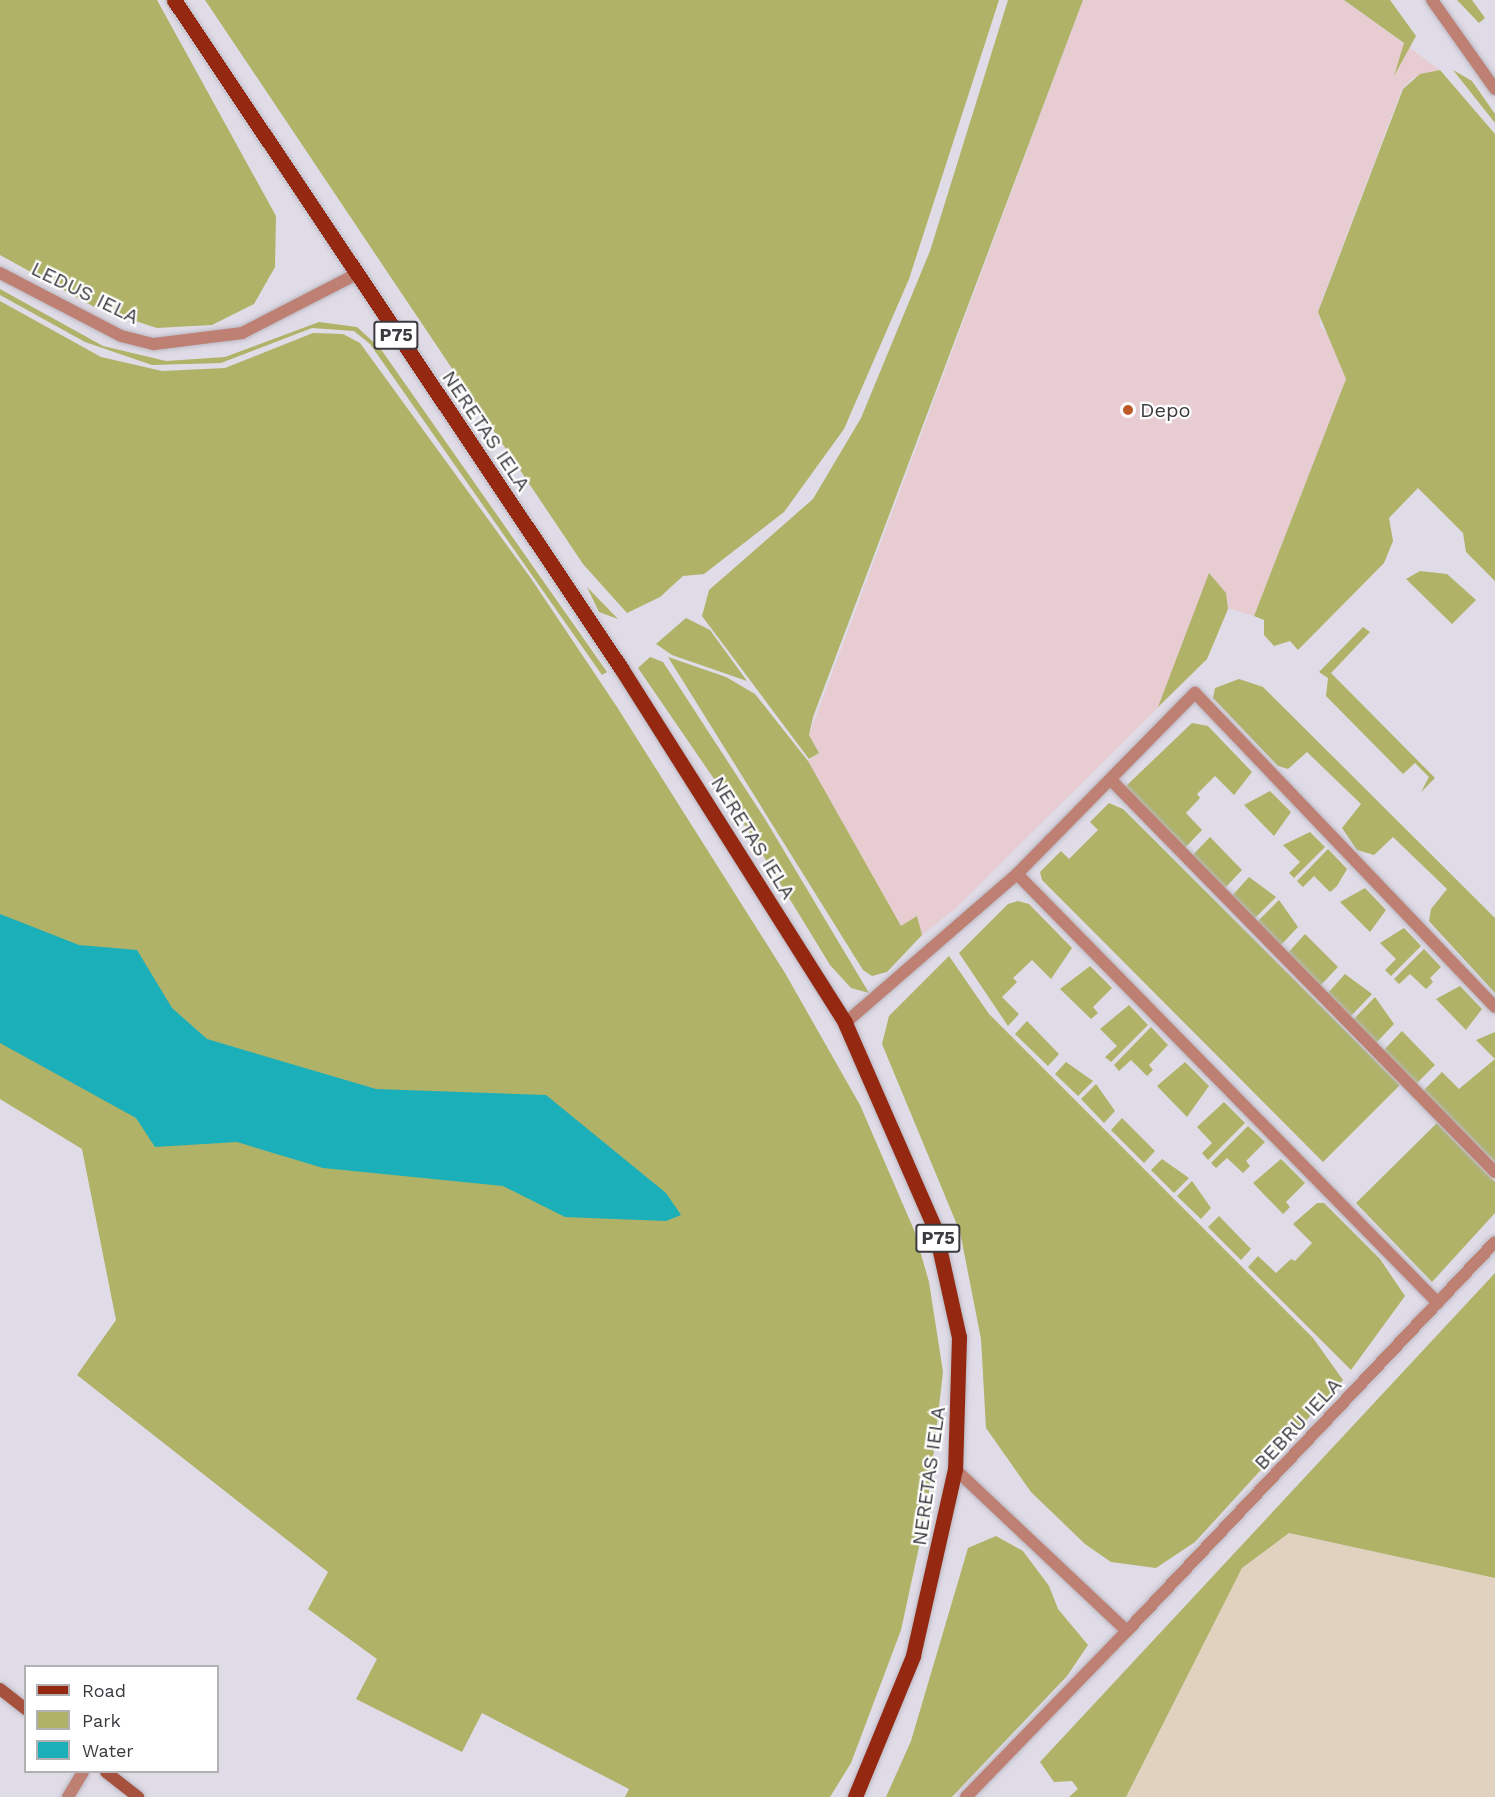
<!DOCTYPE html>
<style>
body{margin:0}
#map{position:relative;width:1495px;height:1797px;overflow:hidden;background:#dfdce7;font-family:"Work Sans",sans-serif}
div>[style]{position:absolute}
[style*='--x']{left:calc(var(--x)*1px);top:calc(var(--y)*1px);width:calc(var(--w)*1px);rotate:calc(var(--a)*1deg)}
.commercial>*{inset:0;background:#e7cdd2}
.industrial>*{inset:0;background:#e0d2bf}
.green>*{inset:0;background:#afb267}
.water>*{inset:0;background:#1bafba}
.roads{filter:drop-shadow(0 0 2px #bbb8c2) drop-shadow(0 0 2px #bbb8c2)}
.minor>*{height:12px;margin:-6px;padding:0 6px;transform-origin:6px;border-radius:6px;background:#bd8073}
.tertiary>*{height:12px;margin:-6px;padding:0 6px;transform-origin:6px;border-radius:6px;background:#bd8073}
.secondary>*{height:12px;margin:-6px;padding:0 6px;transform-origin:6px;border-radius:6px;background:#a6503e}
.primary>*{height:15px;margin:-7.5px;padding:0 7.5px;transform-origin:7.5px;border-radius:7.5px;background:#942811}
.dots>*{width:16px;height:16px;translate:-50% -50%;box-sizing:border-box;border:3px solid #fff;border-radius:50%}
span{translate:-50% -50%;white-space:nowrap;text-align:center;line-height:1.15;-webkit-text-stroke:4.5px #fff;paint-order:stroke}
.shield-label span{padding:2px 4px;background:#fff;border:2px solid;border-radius:4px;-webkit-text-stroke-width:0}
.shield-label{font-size:18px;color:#3c3a3f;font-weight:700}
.street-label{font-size:20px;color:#3c3a3f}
.poi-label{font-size:20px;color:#3c3a3f}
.left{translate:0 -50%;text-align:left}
.legend{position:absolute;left:24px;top:1665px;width:195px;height:108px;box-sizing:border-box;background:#fff;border:2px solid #b1b0b2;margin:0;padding:8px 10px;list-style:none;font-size:18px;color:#3c3a3f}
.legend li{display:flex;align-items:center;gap:12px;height:30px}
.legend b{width:30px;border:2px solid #b1b0b2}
</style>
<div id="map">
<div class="commercial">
<div style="clip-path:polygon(1083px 0,1344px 0,1440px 70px,1413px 78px,1402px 89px,1322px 300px,1320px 326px,1335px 342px,1346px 379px,1254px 616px,1228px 608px,1207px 659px,955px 909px,922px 935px,901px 926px,805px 763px,819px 753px,809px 735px)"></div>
</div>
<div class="industrial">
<div style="clip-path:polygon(1289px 1533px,1495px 1578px,1495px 1797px,1126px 1797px,1242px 1568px)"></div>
</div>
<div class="green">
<div style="clip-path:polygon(0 0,157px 0,276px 216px,275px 267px,254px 304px,212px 325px,157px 328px,98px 309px,0 255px)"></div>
<div style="clip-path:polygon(205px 0,999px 0,909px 279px,844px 429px,784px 512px,704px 574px,683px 576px,660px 597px,627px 613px,583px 564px)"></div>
<div style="clip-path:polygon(1008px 0,1083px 0,813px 717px,809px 735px,819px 753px,809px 759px,702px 616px,709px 590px,813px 499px,861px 418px,930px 251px)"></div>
<div style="clip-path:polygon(1344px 0,1390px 0,1416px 36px,1394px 76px,1404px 43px)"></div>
<div style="clip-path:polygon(1457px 0,1472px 0,1485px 18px,1479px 23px)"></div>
<div style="clip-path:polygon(1440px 70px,1495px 134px,1495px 581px,1466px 552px,1463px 533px,1418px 488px,1389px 518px,1393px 541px,1384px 563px,1298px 650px,1290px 641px,1274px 646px,1264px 635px,1264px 620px,1254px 616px,1346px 379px,1318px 312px,1403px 89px,1420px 74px)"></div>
<div style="clip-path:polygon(1453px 70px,1472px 81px,1495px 114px,1495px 123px)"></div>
<div style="clip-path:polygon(0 289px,103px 346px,166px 361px,225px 357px,319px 322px,357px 327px,380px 348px,607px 672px,602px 675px,370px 344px,354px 331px,312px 328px,221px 363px,152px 365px,85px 342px,0 295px)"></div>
<div style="clip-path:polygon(0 301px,101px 357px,162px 371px,225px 368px,313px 333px,343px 334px,360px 343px,530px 577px,617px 707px,785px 973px,860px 1105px,914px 1230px,929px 1282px,943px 1372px,927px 1510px,901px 1630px,851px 1763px,830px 1797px,625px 1797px,629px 1789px,482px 1713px,462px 1752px,356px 1699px,377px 1659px,308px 1609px,328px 1572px,77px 1375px,116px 1320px,82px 1149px,0 1099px)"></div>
<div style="clip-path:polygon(1420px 571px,1447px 574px,1476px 600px,1452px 624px,1406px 579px)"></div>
<div style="clip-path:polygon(1209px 573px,1226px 593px,1228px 609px,1207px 659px,1158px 707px)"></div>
<div style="clip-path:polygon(587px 587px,618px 619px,599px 612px)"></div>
<div style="clip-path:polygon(686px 618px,710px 630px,747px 681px,672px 655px,656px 644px)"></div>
<div style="clip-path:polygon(1363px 627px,1370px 632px,1331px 673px,1435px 778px,1421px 792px,1429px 777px,1415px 763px,1403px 774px,1326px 696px,1328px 678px,1319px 672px)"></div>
<div style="clip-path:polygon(650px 657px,663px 662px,765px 819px,869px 993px,851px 988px,830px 965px,736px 811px,638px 668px)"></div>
<div style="clip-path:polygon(668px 657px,726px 677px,755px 694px,808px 761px,901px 926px,917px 916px,922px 935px,887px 972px,872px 976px,863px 970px)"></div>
<div style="clip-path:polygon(1239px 679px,1263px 687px,1495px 918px,1495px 993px,1429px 921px,1431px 909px,1447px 889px,1393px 837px,1374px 855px,1357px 850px,1342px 828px,1361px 804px,1307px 752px,1288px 769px,1278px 766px,1213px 698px,1215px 688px)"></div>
<div style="clip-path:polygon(1192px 723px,1208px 726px,1252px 772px,1234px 795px,1215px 776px,1197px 794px,1200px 798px,1186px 813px,1202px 830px,1183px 850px,1126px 786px)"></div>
<div style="clip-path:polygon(1270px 791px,1291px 812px,1274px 836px,1244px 805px)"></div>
<div style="clip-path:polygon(1109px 803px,1123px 809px,1400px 1085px,1323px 1162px,1042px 880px,1040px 872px,1061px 851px,1069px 859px,1098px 830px,1090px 822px)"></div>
<div style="clip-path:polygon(1310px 832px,1325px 847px,1294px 878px,1289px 873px,1300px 862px,1283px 845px)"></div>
<div style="clip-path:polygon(1210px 837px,1242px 870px,1223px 890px,1191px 857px)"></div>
<div style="clip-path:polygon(1328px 849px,1347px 869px,1337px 886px,1330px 892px,1314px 876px,1303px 887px,1297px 881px)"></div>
<div style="clip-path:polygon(1249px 877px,1276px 897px,1253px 920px,1231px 897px)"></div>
<div style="clip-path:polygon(1365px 888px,1386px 910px,1370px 932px,1340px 902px)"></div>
<div style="clip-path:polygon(1279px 900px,1298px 927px,1279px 947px,1256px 923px)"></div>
<div style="clip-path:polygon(1018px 901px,1029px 904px,1072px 948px,1051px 979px,1032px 960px,1013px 978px,1017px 982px,1002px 997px,1019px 1014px,1008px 1026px,959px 953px,1008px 904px)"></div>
<div style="clip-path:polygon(1404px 928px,1421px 946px,1391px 976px,1385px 970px,1396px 959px,1380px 943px)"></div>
<div style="clip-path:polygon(1305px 934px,1338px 967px,1319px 987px,1287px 954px)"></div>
<div style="clip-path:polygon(1424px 949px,1441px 967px,1430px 978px,1433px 982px,1426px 989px,1410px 974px,1399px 984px,1394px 979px)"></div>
<div style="clip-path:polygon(949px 956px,989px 1014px,1313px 1338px,1343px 1380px,1195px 1542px,1156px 1568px,1111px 1562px,1085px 1544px,1031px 1492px,986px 1428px,981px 1339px,960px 1232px,882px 1044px,889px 1016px)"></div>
<div style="clip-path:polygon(1090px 966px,1112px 988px,1093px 1007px,1098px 1013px,1091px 1019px,1060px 989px)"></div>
<div style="clip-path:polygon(1345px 974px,1372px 994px,1350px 1017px,1327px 994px)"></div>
<div style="clip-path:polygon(1460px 986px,1482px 1009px,1466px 1030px,1436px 999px)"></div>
<div style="clip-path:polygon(1375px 997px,1394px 1024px,1376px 1043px,1353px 1020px)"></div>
<div style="clip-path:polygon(1129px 1005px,1148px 1025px,1111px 1062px,1105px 1057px,1117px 1046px,1100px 1029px)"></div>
<div style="clip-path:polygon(1027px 1021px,1059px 1054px,1048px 1066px,1015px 1034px)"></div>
<div style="clip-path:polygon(1151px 1027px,1168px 1045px,1149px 1065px,1153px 1070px,1147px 1076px,1131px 1060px,1119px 1071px,1114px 1065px)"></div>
<div style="clip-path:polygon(1402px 1031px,1435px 1065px,1416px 1084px,1383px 1051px)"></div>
<div style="clip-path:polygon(1495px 1032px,1495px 1059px,1476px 1040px)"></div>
<div style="clip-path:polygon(1495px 1059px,1495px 1162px,1423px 1091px,1442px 1072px,1459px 1089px)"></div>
<div style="clip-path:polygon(1066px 1062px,1093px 1081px,1078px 1096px,1055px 1074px)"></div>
<div style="clip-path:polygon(1185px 1062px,1209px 1086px,1187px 1117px,1157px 1086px)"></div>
<div style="clip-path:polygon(1096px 1084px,1115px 1111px,1104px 1123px,1081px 1099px)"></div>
<div style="clip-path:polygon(1224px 1102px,1245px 1123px,1208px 1160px,1202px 1153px,1212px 1143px,1197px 1127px)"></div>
<div style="clip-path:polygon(1122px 1118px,1155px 1151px,1144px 1163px,1111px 1130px)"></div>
<div style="clip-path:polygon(1437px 1123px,1495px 1182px,1495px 1213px,1432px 1282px,1356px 1203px)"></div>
<div style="clip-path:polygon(1248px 1126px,1265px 1142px,1246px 1161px,1250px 1166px,1243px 1173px,1227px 1158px,1216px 1168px,1211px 1163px)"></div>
<div style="clip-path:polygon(1162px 1159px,1189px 1178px,1174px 1193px,1151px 1170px)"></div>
<div style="clip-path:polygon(1281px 1159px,1305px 1183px,1286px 1202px,1290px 1207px,1283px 1214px,1253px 1183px)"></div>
<div style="clip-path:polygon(1192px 1181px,1211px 1208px,1201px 1219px,1177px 1196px)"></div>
<div style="clip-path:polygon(1317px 1203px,1324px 1203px,1380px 1259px,1405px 1296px,1351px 1370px,1248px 1267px,1258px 1256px,1276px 1273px,1291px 1259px,1295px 1261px,1312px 1243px,1293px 1224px)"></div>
<div style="clip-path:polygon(1219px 1216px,1251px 1249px,1241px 1260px,1208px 1227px)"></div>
<div style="clip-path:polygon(1495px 1273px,1495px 1578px,1289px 1533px,1242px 1568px,1126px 1797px,1069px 1797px,1078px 1789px,1072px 1781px,1054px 1782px,1040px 1762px)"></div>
<div style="clip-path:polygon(996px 1536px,1023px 1551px,1049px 1586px,1058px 1609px,1088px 1645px,1067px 1676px,952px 1797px,886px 1797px,911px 1741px,968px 1548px)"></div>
</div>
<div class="water">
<div style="clip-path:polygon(0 914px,79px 945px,137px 950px,172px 1008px,207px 1039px,376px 1089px,546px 1095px,666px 1193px,681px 1215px,666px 1221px,565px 1217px,503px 1186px,323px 1168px,237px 1142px,155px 1147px,136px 1118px,0 1043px)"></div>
</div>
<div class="roads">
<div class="minor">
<div style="--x:0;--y:273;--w:136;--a:27.5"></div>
<div style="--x:121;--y:336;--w:34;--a:14"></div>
<div style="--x:154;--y:344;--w:89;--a:-7.1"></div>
<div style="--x:242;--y:333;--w:127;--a:-27.2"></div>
<div style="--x:1111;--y:780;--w:549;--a:45.59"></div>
<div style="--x:1017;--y:874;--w:601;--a:45.54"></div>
<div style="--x:845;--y:1023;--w:228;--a:-40.9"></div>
<div style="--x:1017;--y:874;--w:254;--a:-45.5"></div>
<div style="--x:1195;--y:693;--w:434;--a:46.3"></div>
<div style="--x:68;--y:1797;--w:29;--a:-59"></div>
<div style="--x:966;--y:1797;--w:231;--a:-45.9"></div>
</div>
<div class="tertiary">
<div style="--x:1432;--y:0;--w:109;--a:54.7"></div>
<div style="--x:955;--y:1469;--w:236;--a:43.3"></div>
<div style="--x:1127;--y:1631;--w:535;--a:-46.59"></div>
</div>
<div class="secondary">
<div style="--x:0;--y:1689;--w:33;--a:38"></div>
<div style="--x:106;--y:1772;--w:41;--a:38"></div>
</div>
<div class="primary">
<div style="--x:174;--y:0;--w:804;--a:56.21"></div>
<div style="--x:621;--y:668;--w:420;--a:57.7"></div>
<div style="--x:845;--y:1023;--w:225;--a:66.4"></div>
<div style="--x:935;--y:1229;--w:111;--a:77.5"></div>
<div style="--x:959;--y:1337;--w:132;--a:91.7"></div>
<div style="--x:955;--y:1469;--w:192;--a:102.7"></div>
<div style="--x:913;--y:1656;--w:152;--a:112.4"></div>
</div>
</div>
<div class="dots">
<div style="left:1128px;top:410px;background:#bd5828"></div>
</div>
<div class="shield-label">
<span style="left:396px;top:335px">P75</span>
<span style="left:938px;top:1238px">P75</span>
</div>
<div class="street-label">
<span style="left:85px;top:293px;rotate:26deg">LEDUS IELA</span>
<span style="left:486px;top:431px;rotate:56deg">NERETAS IELA</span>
<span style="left:753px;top:838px;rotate:58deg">NERETAS IELA</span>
<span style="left:1298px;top:1424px;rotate:-47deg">BEBRU IELA</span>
<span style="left:929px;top:1476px;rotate:-82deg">NERETAS IELA</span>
</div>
<div class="poi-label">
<span class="left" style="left:1140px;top:410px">Depo</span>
</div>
<ul class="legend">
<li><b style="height:8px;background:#942811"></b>Road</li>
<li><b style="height:16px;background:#afb267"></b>Park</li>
<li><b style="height:16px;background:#1bafba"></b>Water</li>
</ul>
</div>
